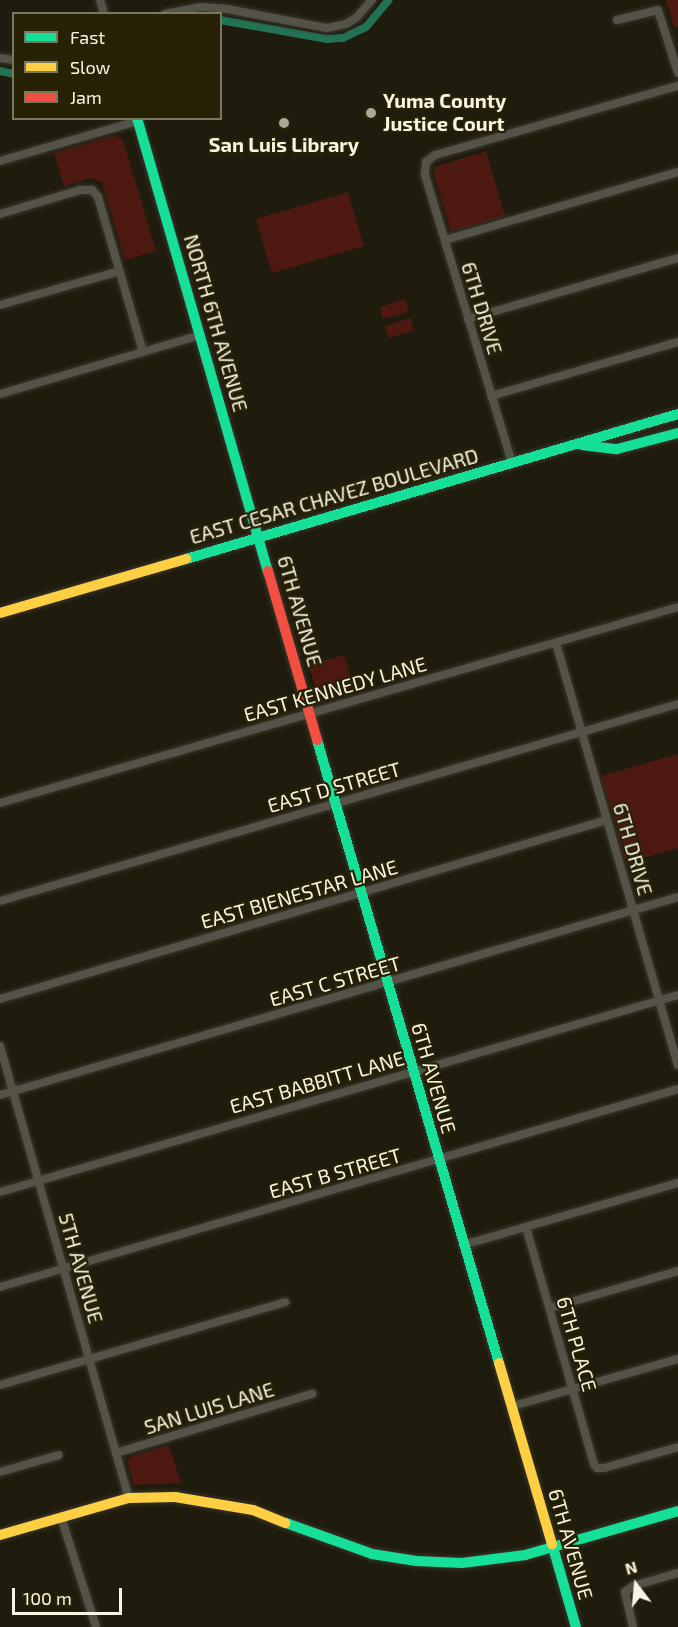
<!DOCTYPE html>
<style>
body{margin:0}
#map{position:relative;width:678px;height:1627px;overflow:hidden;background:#1f1c0d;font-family:"Exo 2",sans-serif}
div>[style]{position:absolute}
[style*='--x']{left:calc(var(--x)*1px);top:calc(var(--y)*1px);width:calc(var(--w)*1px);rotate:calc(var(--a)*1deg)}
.green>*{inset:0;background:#4d1911}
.canal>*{height:8px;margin:-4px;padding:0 4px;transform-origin:4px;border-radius:4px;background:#227253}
.roads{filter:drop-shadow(0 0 2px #38362c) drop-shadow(0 0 2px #38362c)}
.street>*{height:8px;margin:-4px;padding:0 4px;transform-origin:4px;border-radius:4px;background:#555248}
.fast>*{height:10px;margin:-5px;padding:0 5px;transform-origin:5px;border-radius:5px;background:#16e098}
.slow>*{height:10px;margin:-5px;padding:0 5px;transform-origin:5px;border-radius:5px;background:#ffcf43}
.jam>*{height:10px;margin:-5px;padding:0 5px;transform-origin:5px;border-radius:5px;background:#f24e42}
.dots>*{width:16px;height:16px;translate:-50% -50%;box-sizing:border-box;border:3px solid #272105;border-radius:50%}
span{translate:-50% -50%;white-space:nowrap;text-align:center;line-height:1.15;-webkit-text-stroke:4.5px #272105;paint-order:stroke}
.poi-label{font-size:20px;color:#f8f5e4;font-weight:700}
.left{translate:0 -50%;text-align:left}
.street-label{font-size:20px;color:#f8f5e4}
.legend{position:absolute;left:12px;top:12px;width:210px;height:108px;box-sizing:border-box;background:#272105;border:2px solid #7b765e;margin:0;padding:8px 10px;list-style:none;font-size:18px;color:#f8f5e4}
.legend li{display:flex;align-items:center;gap:12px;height:30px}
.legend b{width:30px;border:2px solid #7b765e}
.north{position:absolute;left:606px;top:1555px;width:60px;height:60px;-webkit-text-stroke:4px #272105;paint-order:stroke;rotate:344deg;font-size:16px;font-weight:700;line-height:24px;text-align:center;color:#f8f5e4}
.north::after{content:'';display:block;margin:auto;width:21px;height:27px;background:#f8f5e4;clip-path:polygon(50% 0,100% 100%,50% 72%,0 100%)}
.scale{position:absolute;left:12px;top:1588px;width:110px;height:27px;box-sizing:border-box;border:3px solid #f8f5e4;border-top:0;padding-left:8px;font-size:18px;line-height:21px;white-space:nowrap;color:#f8f5e4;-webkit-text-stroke:4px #272105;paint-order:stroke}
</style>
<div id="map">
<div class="green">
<div style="clip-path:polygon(666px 0,678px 0,678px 26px,674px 28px)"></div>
<div style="clip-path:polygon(115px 135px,123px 140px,156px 251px,125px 260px,102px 182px,89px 178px,64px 187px,54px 153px)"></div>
<div style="clip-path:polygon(486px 151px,505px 216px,451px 232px,434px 174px,435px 167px)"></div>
<div style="clip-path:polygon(348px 192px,364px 246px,272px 273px,256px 219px)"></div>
<div style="clip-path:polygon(405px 299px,409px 312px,383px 319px,380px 307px)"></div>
<div style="clip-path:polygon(411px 318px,414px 331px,389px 338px,385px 326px)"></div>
<div style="clip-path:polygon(344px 655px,355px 694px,324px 701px,318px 697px,309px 665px)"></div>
<div style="clip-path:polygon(678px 754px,678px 848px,626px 863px,601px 776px)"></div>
<div style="clip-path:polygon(169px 1445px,181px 1483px,134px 1485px,127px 1462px,131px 1456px)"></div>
</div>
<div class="canal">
<div style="--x:220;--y:20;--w:109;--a:10.1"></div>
<div style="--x:327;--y:39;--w:16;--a:-4"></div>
<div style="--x:343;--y:38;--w:25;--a:-26"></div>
<div style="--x:366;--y:27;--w:35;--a:-50"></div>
<div style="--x:0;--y:71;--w:14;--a:12"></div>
</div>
<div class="roads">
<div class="street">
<div style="--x:100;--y:0;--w:15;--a:74"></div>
<div style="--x:165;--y:14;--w:37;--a:-11"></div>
<div style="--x:201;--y:7;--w:26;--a:4"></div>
<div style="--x:227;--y:9;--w:102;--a:10.8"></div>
<div style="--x:327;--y:28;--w:19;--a:-12"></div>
<div style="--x:346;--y:24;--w:13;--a:-32"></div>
<div style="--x:357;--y:17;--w:23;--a:-49"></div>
<div style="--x:617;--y:20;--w:42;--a:-13.7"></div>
<div style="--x:658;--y:10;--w:66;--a:72.4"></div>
<div style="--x:0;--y:58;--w:14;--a:8"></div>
<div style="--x:0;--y:161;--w:144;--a:-16.2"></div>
<div style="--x:0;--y:214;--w:84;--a:-16.7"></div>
<div style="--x:80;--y:190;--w:12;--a:0"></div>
<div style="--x:92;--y:190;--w:9;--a:49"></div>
<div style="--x:98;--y:197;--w:161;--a:73.8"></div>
<div style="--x:445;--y:240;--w:243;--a:-16.3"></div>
<div style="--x:0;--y:305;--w:124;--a:-15.9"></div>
<div style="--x:468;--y:319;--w:219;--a:-16.2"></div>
<div style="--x:0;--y:394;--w:209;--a:-16.4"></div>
<div style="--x:491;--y:396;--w:195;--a:-16.1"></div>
<div style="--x:512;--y:463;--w:302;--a:-106.8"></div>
<div style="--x:425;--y:174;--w:12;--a:-85"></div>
<div style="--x:426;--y:162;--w:11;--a:-38"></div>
<div style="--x:435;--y:155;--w:253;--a:-15.9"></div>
<div style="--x:556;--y:643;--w:439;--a:73.9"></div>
<div style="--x:0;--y:803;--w:706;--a:-16.12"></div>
<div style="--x:0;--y:901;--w:706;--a:-16.2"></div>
<div style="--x:0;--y:999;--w:633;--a:-16.43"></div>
<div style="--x:0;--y:1046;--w:470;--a:74.1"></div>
<div style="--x:0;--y:1095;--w:706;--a:-16.28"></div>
<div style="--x:0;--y:1192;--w:706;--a:-16.2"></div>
<div style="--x:526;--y:1227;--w:247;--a:74"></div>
<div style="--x:594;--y:1464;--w:5;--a:53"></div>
<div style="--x:597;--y:1468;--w:7;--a:0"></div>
<div style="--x:604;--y:1468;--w:77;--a:-15.8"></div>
<div style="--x:463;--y:1245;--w:224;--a:-16.1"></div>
<div style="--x:0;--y:1287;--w:706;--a:-16.28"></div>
<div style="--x:550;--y:1308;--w:133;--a:-16.1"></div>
<div style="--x:0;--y:1385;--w:297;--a:-16.2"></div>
<div style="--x:513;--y:1406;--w:172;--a:-15.9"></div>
<div style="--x:116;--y:1453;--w:205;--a:-16.8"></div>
<div style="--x:0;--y:1472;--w:61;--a:-16.1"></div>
<div style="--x:61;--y:1517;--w:115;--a:72.3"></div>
<div style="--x:633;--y:1627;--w:36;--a:-103"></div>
<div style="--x:625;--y:1592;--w:10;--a:-37"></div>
<div style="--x:633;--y:1586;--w:47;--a:-16.1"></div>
</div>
<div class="fast">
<div style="--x:137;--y:118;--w:472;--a:73.9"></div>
<div style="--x:582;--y:445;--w:35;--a:7"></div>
<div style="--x:617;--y:449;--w:63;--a:-14.7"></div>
<div style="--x:186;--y:559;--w:513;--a:-16.42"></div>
<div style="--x:317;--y:740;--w:649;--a:73.72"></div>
<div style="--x:286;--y:1523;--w:91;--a:19.8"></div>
<div style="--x:372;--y:1554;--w:45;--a:9"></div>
<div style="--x:416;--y:1561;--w:46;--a:2.5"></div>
<div style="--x:462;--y:1563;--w:64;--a:-7.2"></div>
<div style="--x:525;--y:1555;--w:159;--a:-16"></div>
<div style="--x:552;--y:1544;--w:86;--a:73.9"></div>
</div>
<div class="slow">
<div style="--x:0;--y:613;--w:194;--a:-16.2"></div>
<div style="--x:499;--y:1363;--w:189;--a:73.7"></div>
<div style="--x:0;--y:1535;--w:134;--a:-16"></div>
<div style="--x:129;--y:1498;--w:46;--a:-1.2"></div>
<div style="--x:175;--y:1497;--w:79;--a:9.5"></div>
<div style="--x:253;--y:1510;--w:35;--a:22"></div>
</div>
<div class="jam">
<div style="--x:268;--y:571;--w:176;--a:73.8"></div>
</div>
</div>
<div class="dots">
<div style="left:371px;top:113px;background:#aca999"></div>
<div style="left:284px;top:123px;background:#aca999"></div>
</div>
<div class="poi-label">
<span class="left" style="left:383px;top:112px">Yuma County<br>Justice Court</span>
<span style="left:284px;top:144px">San Luis Library</span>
</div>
<div class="street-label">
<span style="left:482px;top:308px;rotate:73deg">6TH DRIVE</span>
<span style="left:216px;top:323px;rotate:74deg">NORTH 6TH AVENUE</span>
<span style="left:334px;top:496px;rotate:-16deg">EAST CESAR CHAVEZ BOULEVARD</span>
<span style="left:300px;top:611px;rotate:74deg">6TH AVENUE</span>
<span style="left:335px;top:689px;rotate:-16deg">EAST KENNEDY LANE</span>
<span style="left:334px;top:787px;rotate:-16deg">EAST D STREET</span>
<span style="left:633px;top:849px;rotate:74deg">6TH DRIVE</span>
<span style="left:299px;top:894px;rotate:-16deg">EAST BIENESTAR LANE</span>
<span style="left:335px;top:981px;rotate:-16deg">EAST C STREET</span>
<span style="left:434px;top:1078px;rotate:74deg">6TH AVENUE</span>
<span style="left:317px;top:1082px;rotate:-16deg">EAST BABBITT LANE</span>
<span style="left:335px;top:1173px;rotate:-16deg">EAST B STREET</span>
<span style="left:81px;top:1268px;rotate:74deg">5TH AVENUE</span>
<span style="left:577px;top:1344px;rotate:74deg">6TH PLACE</span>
<span style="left:209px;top:1408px;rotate:-17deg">SAN LUIS LANE</span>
<span style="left:571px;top:1544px;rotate:74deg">6TH AVENUE</span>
</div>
<ul class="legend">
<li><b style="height:8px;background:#16e098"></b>Fast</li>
<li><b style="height:8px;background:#ffcf43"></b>Slow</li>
<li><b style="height:8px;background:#f24e42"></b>Jam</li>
</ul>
<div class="north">N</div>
<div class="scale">100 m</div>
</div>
